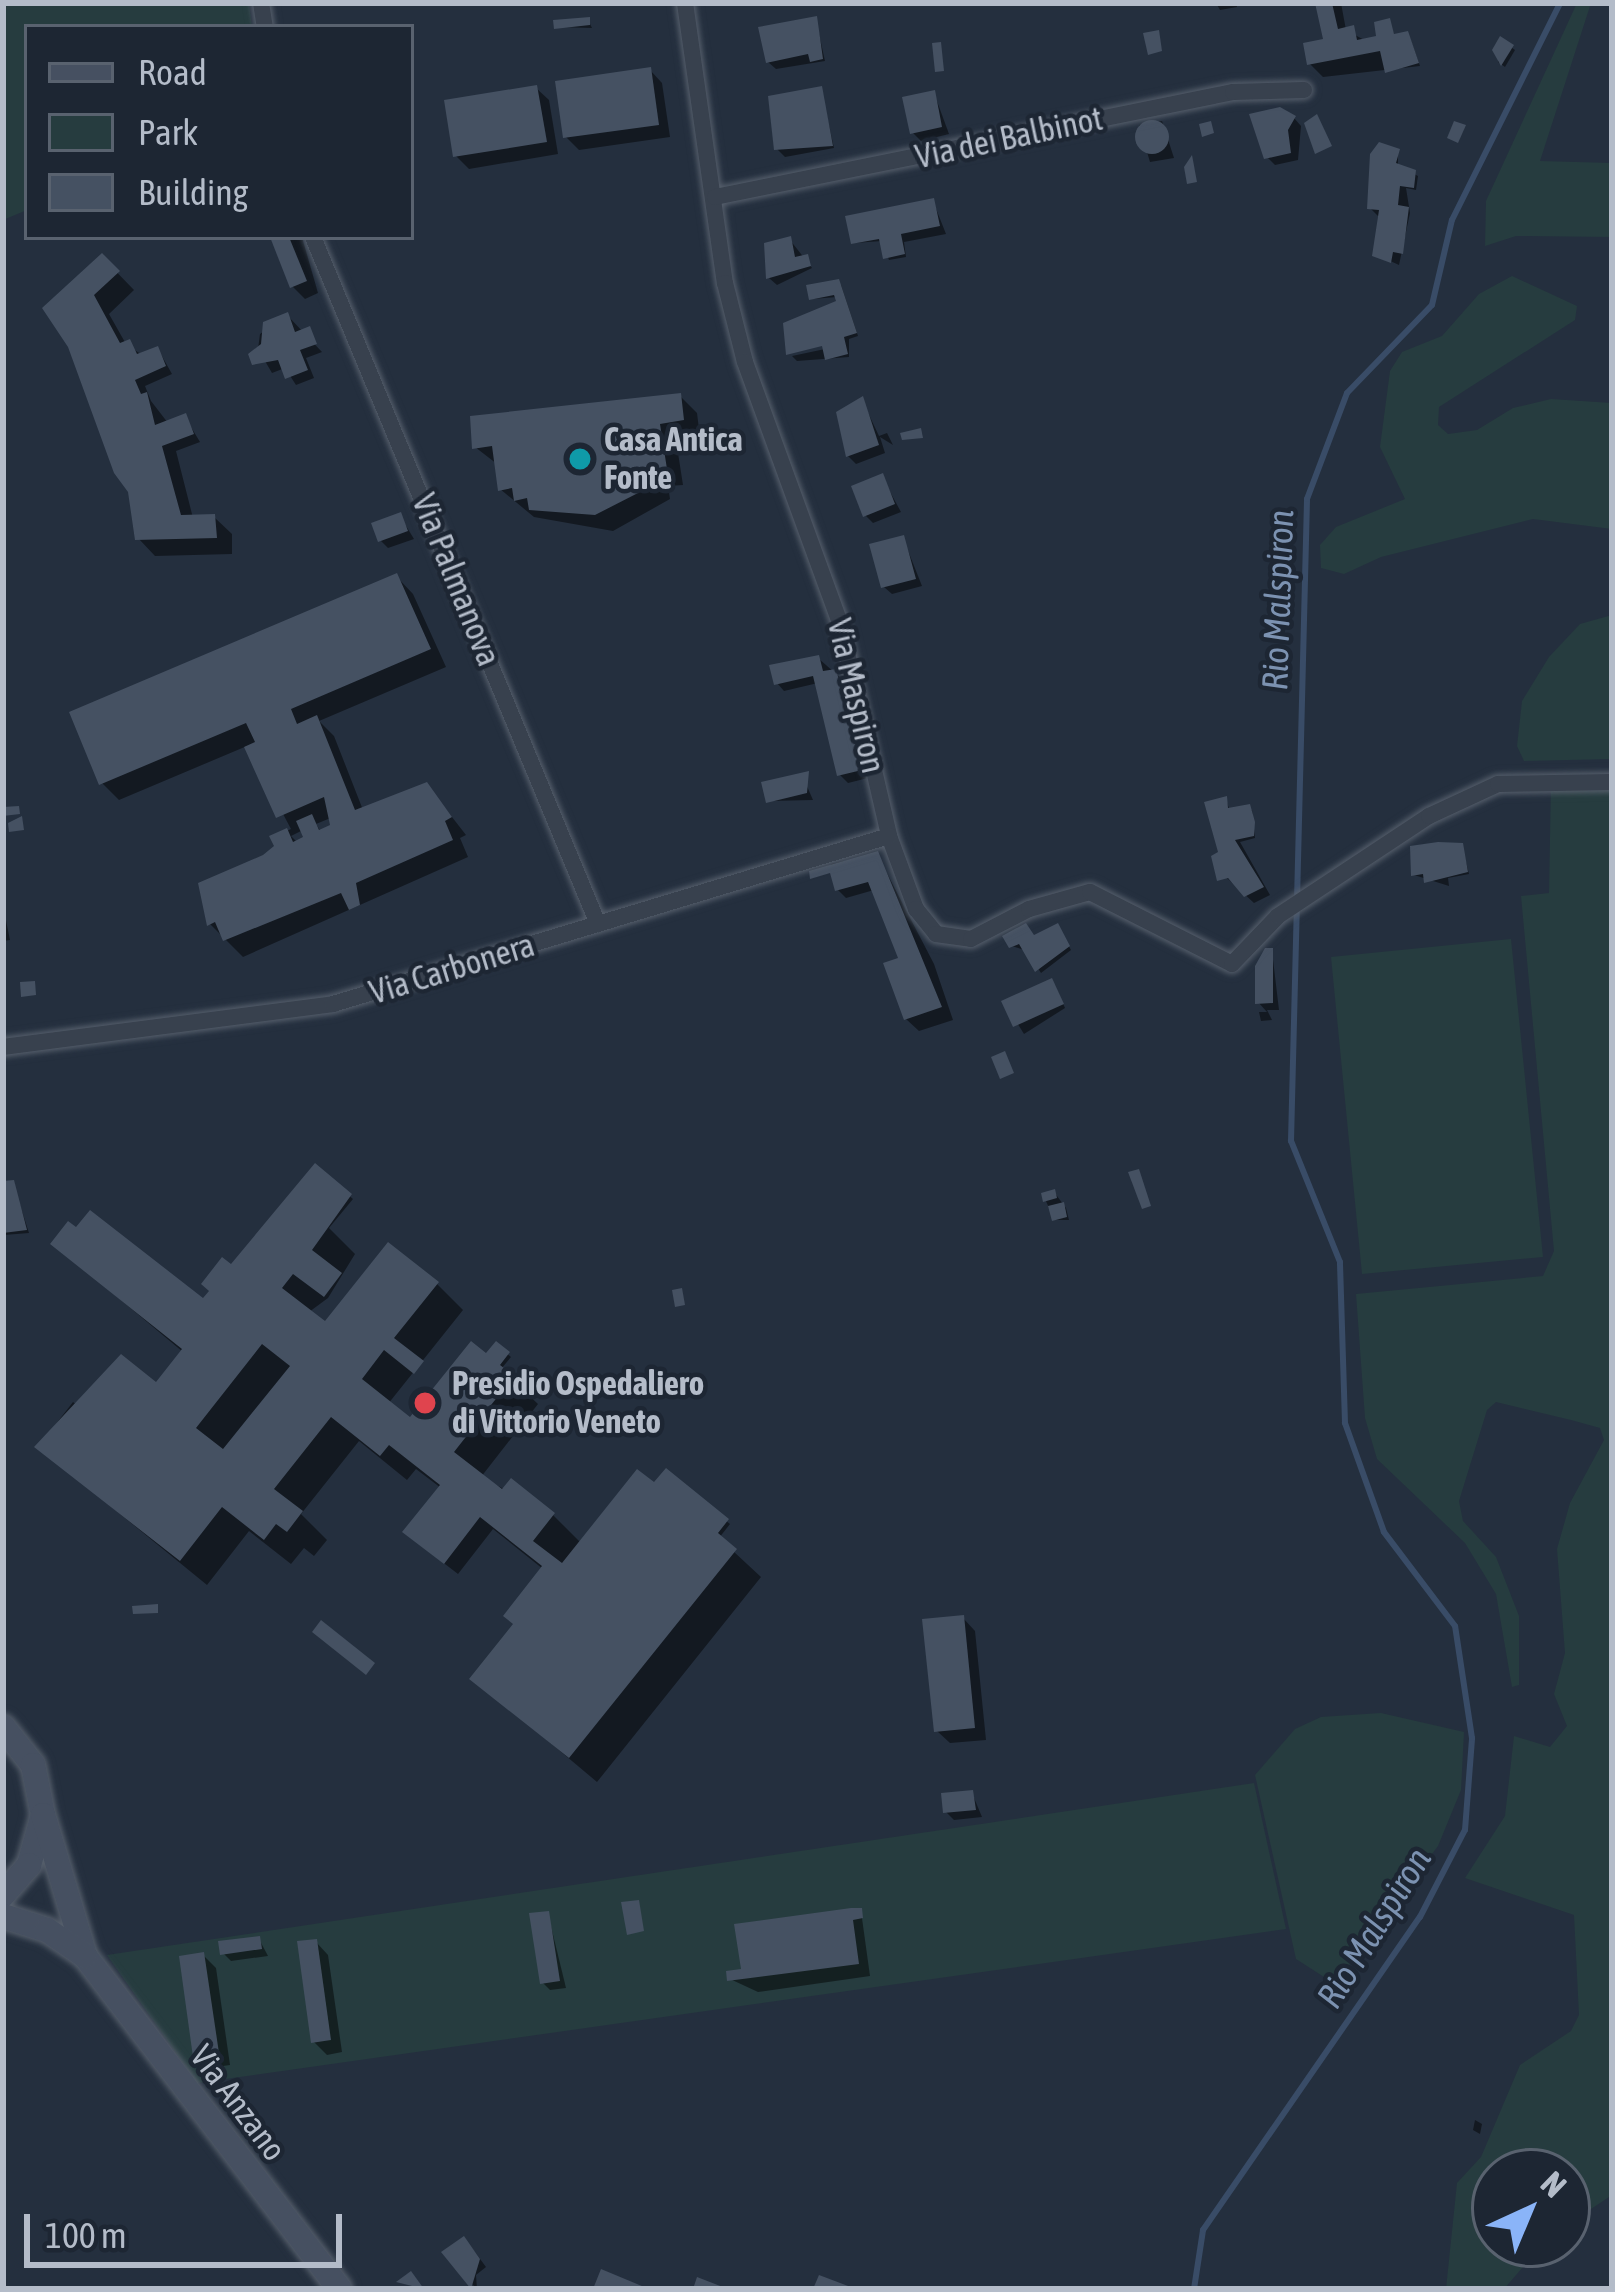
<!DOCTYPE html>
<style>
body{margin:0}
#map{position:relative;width:1615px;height:2292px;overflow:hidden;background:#242f3e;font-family:"Asap Condensed",sans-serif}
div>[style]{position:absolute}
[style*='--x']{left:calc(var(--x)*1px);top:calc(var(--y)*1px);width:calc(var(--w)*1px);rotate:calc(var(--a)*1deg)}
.green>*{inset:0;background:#263c3f}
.shadow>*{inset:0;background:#0007}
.stream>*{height:6px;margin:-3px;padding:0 3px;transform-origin:3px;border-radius:3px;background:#394c67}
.building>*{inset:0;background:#455162}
.round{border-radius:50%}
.roads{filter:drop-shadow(0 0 3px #565f6c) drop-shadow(0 0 3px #565f6c)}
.minor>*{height:16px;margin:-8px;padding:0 8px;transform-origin:8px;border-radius:8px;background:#38414e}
.secondary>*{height:24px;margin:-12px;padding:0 12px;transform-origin:12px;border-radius:12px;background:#465061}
.dots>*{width:33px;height:33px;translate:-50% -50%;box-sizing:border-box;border:6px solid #1d2633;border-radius:50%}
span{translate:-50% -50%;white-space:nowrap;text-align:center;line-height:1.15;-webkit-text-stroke:9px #1d2633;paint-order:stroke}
.street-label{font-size:33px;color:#b4bcc9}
.poi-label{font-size:33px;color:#b4bcc9;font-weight:700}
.left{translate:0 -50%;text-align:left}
.water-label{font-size:36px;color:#7c92b1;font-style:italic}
.frame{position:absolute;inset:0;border:6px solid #b4bcc9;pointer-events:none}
.legend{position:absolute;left:24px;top:24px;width:390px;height:216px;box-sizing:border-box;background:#1d2633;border:3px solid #59626f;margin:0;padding:15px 21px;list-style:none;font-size:36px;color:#b4bcc9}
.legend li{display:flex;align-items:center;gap:24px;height:60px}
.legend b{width:60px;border:3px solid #59626f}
.north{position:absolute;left:1471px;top:2148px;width:120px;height:120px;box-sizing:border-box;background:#1d2633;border:3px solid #59626f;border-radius:50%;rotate:44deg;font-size:33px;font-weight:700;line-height:48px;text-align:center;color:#b4bcc9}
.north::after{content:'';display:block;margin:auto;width:42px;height:54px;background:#8ab4f8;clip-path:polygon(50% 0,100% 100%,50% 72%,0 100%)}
.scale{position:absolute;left:24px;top:2214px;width:318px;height:54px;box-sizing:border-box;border:6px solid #b4bcc9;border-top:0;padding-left:15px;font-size:36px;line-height:42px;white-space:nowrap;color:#b4bcc9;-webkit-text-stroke:9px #1d2633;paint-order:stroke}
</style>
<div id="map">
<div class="green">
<div style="clip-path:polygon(3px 3px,249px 3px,252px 27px,27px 27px,27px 210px,3px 220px)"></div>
<div style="clip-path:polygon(1577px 3px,1591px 3px,1540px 161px,1612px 163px,1612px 237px,1516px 236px,1485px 246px,1486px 201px)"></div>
<div style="clip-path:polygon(1512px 276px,1577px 306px,1575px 320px,1439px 407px,1438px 425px,1448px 434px,1477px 430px,1513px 408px,1551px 399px,1612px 403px,1612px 529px,1533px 519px,1381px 557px,1344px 574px,1321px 568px,1320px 545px,1336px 527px,1405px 499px,1380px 447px,1390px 371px,1402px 352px,1442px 336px,1479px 294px)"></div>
<div style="clip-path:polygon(1612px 615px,1612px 759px,1524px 761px,1517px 746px,1522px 701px,1549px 657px,1580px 624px)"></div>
<div style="clip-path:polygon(1551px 783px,1612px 789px,1612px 2195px,1567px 2225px,1567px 2172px,1495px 2172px,1495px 2244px,1543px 2244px,1504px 2289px,1446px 2289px,1457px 2183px,1481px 2157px,1520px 2065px,1571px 2031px,1579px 2015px,1574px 1915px,1465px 1878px,1505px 1816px,1514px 1736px,1550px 1747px,1567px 1726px,1554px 1694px,1565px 1653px,1557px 1549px,1570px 1503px,1604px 1440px,1600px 1428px,1571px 1420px,1496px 1402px,1487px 1410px,1459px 1501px,1463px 1521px,1496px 1557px,1519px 1616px,1519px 1685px,1512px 1687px,1496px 1594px,1465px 1543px,1377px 1459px,1365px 1418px,1356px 1294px,1543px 1276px,1554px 1251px,1521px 896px,1549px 893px)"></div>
<div style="clip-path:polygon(1511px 939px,1543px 1257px,1362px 1274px,1331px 957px)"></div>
<div style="clip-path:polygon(1381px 1713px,1464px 1732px,1461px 1790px,1438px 1846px,1335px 1984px,1296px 1959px,1255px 1775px,1295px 1729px,1321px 1717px)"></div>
<div style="clip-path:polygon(1254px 1783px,1286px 1929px,197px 2083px,107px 1955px)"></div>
</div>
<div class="shadow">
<div style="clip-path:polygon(1216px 3px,1236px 3px,1237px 7px,1220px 10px)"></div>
<div style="clip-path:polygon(1318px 3px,1341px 3px,1346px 30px,1366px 41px,1379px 38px,1389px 22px,1395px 37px,1410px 38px,1420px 66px,1323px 77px,1310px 64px,1326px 41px)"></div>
<div style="clip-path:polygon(588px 20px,592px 28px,557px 27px)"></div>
<div style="clip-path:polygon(816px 20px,825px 61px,776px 69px,768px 62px)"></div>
<div style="clip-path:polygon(1502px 41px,1515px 50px,1505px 67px,1498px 62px)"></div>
<div style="clip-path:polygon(650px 70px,662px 83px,670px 137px,579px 150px,566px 137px)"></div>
<div style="clip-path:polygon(536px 88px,549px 100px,558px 154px,469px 169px,456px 156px)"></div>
<div style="clip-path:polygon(821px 89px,834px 148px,785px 157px,777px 149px)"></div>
<div style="clip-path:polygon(934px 93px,949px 134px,921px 141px,913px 133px)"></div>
<div style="clip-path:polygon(1294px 118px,1301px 126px,1298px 160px,1275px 165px,1267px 157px)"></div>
<div style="clip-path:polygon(1162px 121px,1174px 158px,1150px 162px,1139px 125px)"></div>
<div style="clip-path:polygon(1398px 151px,1398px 166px,1418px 176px,1416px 190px,1406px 188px,1410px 213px,1399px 265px,1377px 255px,1378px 216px,1370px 208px)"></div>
<div style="clip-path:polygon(933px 201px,946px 234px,904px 242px,906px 257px,889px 260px,882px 241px,854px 243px)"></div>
<div style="clip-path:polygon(273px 237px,302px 237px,318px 293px,305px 299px,292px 286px)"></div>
<div style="clip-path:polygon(790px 240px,812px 268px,777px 285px,769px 278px)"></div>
<div style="clip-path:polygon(102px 257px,134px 290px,109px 314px,126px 344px,142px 355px,158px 349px,172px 374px,145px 386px,151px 401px,168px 423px,185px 417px,200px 442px,176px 451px,193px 518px,214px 517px,232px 534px,232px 554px,155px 556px,138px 538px,131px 491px,71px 346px)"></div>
<div style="clip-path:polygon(841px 285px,858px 336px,849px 339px,849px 357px,797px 361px,792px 356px,825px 349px,839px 304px,837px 297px,812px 299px)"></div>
<div style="clip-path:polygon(287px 315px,322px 352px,306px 358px,314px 378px,296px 385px,285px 368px,272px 373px,258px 349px,260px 334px)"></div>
<div style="clip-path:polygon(680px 396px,697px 413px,700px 437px,676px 440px,683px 485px,668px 486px,670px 499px,613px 531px,534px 517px,500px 489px,497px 464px,475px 447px)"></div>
<div style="clip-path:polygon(862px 400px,879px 436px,887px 433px,893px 445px,880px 437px,885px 453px,856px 464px,848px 456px)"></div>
<div style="clip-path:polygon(882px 477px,901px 512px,873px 523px,865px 515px)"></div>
<div style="clip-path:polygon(400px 516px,414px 539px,388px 548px,380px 540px)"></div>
<div style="clip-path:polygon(903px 538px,922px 586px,892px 594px,884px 587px)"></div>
<div style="clip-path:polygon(evenodd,396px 576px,413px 594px,446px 667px,319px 721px,334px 736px,363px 810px,427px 785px,466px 835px,460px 838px,468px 857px,243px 957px,210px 924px,278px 847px,273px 837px,291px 829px,247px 746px,119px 800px,102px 783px,396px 576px,333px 817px,333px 827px,321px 832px,316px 824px,333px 817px,396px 576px,303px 830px,307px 839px,298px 843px,291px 836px,303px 830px)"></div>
<div style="clip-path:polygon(818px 658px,843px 680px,868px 778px,848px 783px,840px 775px,818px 683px,784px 691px,777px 683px)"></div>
<div style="clip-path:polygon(802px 775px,813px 800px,769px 801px)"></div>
<div style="clip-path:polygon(1226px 800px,1230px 811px,1252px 810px,1255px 838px,1240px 842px,1270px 895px,1254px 903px,1227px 878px)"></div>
<div style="clip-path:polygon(1462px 846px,1469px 874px,1448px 878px,1449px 886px,1414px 875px)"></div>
<div style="clip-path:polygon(877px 854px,934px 964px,953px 1020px,919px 1031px,906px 1019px,902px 959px,874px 890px,846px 898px,838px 890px,831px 864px)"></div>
<div style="clip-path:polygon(3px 906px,10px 940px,3px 941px)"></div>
<div style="clip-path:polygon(1060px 930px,1071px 950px,1041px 973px,1027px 951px,1012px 946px)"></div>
<div style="clip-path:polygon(1272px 951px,1279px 1010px,1267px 1010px,1272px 1020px,1261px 1021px,1259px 1012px,1267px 1012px,1258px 1002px)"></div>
<div style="clip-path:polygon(1055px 985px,1065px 1008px,1024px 1034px,1005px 1003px)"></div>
<div style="clip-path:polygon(316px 1168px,353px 1199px,329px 1228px,355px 1254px,328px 1298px,309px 1312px,325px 1325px,437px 1284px,463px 1310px,388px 1404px,411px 1422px,496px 1345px,511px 1357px,501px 1369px,538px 1404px,481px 1477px,553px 1515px,581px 1543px,665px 1494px,666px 1473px,730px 1524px,719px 1538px,761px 1577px,597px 1782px,473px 1678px,517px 1624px,543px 1569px,493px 1529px,458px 1574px,419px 1544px,441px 1488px,416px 1469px,407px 1480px,359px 1441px,301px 1514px,327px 1540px,314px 1556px,304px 1548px,291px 1564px,249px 1531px,207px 1585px,38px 1447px,73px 1402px,82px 1409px,157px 1386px,183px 1352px,54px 1244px,204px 1302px)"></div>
<div style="clip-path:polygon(13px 1183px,29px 1233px,4px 1235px,3px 1184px)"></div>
<div style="clip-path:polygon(1054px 1192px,1066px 1208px,1069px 1220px,1054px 1220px,1046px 1201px)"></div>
<div style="clip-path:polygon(963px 1618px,975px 1631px,986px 1740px,950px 1743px,937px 1731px)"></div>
<div style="clip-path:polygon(972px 1793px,982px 1817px,954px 1820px,946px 1812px)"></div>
<div style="clip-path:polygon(861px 1911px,870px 1976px,758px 1992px,730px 1979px)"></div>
<div style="clip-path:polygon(548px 1914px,566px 1988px,550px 1990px,542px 1982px)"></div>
<div style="clip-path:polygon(259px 1939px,268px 1956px,231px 1961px,223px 1953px)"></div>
<div style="clip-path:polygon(316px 1942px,328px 1955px,342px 2052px,327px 2055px,314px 2042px)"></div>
<div style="clip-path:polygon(203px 1955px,216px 1968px,230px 2065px,209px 2068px,196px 2055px)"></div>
<div style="clip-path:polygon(1475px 2120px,1482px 2124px,1480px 2134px,1473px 2130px)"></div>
<div style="clip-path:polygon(472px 2248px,486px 2267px,476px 2275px,477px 2289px,468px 2280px)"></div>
</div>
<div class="stream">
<div style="--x:1194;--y:2289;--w:60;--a:-81.3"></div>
<div style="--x:1203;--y:2230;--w:381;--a:-55.3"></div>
<div style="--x:1420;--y:1917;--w:98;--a:-62.7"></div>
<div style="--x:1465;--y:1830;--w:92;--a:-85.6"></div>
<div style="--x:1472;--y:1738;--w:113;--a:-98.6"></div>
<div style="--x:1455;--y:1626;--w:118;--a:-127.1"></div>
<div style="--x:1384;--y:1532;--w:116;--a:-109.7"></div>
<div style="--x:1345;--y:1423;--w:161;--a:-91.8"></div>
<div style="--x:1340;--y:1262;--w:131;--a:-112"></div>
<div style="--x:1291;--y:1141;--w:642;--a:-88.57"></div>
<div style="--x:1307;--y:499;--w:113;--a:-69.3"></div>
<div style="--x:1347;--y:393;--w:122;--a:-46"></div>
<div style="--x:1432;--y:305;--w:87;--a:-76.8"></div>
<div style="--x:1452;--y:220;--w:242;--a:-63.5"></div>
</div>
<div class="building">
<div style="clip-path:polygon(1315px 3px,1332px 3px,1338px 29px,1354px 25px,1357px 40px,1376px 36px,1374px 22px,1390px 18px,1394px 34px,1408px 31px,1419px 63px,1385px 73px,1380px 51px,1307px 65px,1303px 43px,1323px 39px)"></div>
<div style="clip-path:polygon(817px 16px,823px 59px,810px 62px,808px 54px,766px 63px,758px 27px)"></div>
<div style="clip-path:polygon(590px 17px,590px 25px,554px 29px,553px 20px)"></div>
<div style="clip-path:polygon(1159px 30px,1162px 51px,1148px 55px,1143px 33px)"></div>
<div style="clip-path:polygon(1500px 36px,1514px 45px,1501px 66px,1492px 50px)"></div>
<div style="clip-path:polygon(941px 42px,944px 71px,935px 72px,932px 43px)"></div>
<div style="clip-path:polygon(651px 67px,659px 125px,563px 138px,555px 81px)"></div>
<div style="clip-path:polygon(537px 85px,547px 142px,453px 157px,444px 100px)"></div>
<div style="clip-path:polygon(822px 86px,833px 146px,774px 150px,768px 96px)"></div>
<div style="clip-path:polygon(935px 90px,942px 127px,910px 134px,902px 97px)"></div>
<div style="clip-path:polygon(1280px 107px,1296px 116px,1288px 130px,1291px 153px,1264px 159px,1249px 114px)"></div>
<div style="clip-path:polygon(1317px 114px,1332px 146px,1315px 154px,1304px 123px)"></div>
<div class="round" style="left:1135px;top:120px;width:34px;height:34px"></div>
<div style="clip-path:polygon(1211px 121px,1214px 133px,1202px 137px,1199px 124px)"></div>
<div style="clip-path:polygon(1454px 121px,1466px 125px,1458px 143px,1447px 138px)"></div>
<div style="clip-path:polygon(1379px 142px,1400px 149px,1396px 163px,1416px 170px,1414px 188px,1400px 186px,1398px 205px,1409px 207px,1403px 254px,1393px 252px,1391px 263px,1372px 256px,1379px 210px,1367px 209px,1370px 154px)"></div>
<div style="clip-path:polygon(1192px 155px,1197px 182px,1187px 184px,1184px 167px)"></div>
<div style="clip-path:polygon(934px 198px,940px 226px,901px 234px,905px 254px,883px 259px,879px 239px,851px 244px,845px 216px)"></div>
<div style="clip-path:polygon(791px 236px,795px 257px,808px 254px,811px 266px,766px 279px,764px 243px)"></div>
<div style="clip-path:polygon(270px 237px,289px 237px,307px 281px,290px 288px)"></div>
<div style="clip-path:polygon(102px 253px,120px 271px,94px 295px,120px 343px,130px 339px,137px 354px,158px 346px,166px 366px,135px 380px,141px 394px,147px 392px,155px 425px,186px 413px,194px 434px,162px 446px,181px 515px,215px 514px,217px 538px,135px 540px,128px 492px,114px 473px,68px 347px,42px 308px)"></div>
<div style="clip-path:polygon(839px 279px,857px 333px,844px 337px,848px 354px,825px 360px,822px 346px,786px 355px,783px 323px,836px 301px,834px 295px,809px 300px,806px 285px)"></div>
<div style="clip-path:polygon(288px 312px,295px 332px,310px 326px,317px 344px,300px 350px,308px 370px,285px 379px,278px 360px,252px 365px,248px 354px,261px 344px,263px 322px)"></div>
<div style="clip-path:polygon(681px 393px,684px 420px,660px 424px,667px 469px,652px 470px,654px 482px,637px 484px,638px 493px,595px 515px,529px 510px,527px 498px,514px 501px,512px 488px,498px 491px,492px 446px,472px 449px,470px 416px)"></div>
<div style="clip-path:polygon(863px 396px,879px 445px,846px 457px,836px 412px)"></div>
<div style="clip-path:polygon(921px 428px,923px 438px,902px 440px,900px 433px)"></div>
<div style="clip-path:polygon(883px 473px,895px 504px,863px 517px,851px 486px)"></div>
<div style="clip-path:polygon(401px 512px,408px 531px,378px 542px,371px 523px)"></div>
<div style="clip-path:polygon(904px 535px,916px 579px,881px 588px,869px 544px)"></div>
<div style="clip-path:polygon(397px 573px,431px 649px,291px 709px,297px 724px,317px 715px,355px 810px,427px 782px,452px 817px,445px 821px,453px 840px,356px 883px,360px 905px,349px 910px,341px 893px,223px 941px,215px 922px,207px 926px,198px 883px,263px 855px,274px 846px,269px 836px,287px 828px,293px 842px,303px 837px,296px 821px,312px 814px,319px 830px,330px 825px,324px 797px,276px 818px,244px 747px,255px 742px,246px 723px,99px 785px,69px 712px)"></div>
<div style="clip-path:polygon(819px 655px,823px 671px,836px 669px,862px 770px,837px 776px,813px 676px,774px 685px,769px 665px)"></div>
<div style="clip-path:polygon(809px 771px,807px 793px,766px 803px,761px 782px)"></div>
<div style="clip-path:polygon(1227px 796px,1228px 808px,1250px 804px,1255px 822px,1254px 836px,1235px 840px,1264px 887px,1244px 897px,1228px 878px,1217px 881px,1211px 856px,1218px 852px,1204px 802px)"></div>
<div style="clip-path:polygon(19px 806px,20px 814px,3px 816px,3px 807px)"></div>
<div style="clip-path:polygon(22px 816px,24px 830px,9px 832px,8px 823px)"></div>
<div style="clip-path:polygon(1438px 842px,1463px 843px,1468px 872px,1424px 883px,1423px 874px,1411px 876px,1410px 846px)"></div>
<div style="clip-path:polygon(878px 851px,942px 1007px,904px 1020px,883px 963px,898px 958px,868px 882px,835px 891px,830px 873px,810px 879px,809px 871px)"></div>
<div style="clip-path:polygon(1026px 923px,1034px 935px,1058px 923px,1070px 946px,1035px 972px,1019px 944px,1009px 948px,1002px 936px)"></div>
<div style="clip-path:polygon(1265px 948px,1273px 948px,1273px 1003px,1255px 1004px,1255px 966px)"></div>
<div style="clip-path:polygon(1052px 978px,1064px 1004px,1013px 1027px,1001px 1001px)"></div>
<div style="clip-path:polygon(35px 981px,36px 995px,21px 997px,20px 982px)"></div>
<div style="clip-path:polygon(1005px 1051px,1014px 1073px,1000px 1079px,991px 1057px)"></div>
<div style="clip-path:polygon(evenodd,315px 1163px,352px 1194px,312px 1250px,342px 1273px,324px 1297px,293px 1274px,282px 1288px,325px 1321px,388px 1242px,439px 1282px,394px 1338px,424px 1361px,414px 1374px,384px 1350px,362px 1379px,410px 1417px,471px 1341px,486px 1353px,496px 1341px,510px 1352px,500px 1365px,514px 1376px,454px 1452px,502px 1489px,511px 1478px,555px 1513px,533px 1541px,562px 1563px,637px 1469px,654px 1482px,666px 1468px,729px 1519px,718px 1533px,737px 1549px,569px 1758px,469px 1679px,513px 1624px,503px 1616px,542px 1566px,480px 1517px,444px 1564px,402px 1532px,440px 1485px,389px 1445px,380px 1456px,331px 1417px,274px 1489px,303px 1511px,287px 1532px,276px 1524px,264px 1540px,222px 1507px,180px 1561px,34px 1447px,121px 1354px,156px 1382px,182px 1349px,50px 1244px,68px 1221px,76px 1227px,90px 1210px,203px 1298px,209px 1291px,201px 1284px,222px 1257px,231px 1264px,315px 1163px,262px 1344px,290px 1366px,223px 1449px,196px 1428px,262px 1344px)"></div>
<div style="clip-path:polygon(1139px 1169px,1151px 1206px,1142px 1209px,1128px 1172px)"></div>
<div style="clip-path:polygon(14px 1180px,27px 1230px,3px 1233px,3px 1181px)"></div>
<div style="clip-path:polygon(1055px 1189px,1057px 1198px,1043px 1202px,1041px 1193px)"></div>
<div style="clip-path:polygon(1064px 1202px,1067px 1217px,1052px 1221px,1048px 1206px)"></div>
<div style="clip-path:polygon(682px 1288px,685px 1305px,675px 1307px,672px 1290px)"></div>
<div style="clip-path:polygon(158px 1604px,158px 1613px,133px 1614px,132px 1606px)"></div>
<div style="clip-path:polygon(964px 1615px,975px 1728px,934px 1732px,922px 1619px)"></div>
<div style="clip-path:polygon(321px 1620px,375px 1663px,366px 1675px,312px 1632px)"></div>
<div style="clip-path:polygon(973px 1790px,976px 1810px,943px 1813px,941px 1793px)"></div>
<div style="clip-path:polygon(639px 1900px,644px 1931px,627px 1935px,621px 1902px)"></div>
<div style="clip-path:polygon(851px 1908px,862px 1908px,863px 1918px,853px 1920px,859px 1964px,727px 1981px,726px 1971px,741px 1969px,734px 1924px)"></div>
<div style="clip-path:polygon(549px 1911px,560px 1981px,540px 1984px,529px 1913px)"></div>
<div style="clip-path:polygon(260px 1936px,262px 1949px,220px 1955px,218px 1941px)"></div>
<div style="clip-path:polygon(317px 1939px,331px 2040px,311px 2043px,297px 1941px)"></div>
<div style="clip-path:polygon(204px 1952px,219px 2053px,193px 2057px,179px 1956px)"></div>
<div style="clip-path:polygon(464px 2236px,480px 2259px,471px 2289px,441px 2252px)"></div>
<div style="clip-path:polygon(601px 2269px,649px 2289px,593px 2289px)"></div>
<div style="clip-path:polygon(411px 2271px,424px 2289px,396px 2282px)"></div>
<div style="clip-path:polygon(819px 2275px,856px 2289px,813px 2289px)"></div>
<div style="clip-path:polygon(697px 2277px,728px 2289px,693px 2289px)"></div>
</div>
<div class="roads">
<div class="minor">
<div style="--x:261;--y:3;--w:24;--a:81"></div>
<div style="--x:685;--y:3;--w:283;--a:81.9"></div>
<div style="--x:725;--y:283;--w:81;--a:75.8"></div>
<div style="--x:745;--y:362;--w:278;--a:70"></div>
<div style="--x:840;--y:623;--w:219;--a:77"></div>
<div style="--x:889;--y:836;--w:78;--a:69.7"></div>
<div style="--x:916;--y:909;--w:32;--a:51"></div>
<div style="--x:936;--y:934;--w:35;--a:8"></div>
<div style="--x:971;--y:939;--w:65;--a:-27.3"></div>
<div style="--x:1029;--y:909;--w:63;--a:-15.6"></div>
<div style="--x:1090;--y:892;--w:159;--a:26.9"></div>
<div style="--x:1232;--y:964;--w:66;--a:-46.2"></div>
<div style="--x:1278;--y:916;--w:181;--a:-33.5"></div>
<div style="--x:1429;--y:816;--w:76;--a:-24.9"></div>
<div style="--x:1498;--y:784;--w:114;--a:-1"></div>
<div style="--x:715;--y:197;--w:529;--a:-11.46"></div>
<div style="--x:1233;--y:92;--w:71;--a:-1.6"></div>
<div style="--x:313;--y:237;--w:744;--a:67.47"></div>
<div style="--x:3;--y:1047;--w:333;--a:-7.4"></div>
<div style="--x:333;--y:1004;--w:581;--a:-16.81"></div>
</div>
<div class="secondary">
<div style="--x:3;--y:1727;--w:48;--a:51.7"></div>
<div style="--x:33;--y:1765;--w:51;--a:78.7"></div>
<div style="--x:43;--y:1815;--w:52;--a:105.6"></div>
<div style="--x:29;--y:1865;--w:40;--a:131"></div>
<div style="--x:43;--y:1815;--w:147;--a:73.4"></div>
<div style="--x:85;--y:1956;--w:419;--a:52.6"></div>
<div style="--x:3;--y:1916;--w:46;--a:17.7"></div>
<div style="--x:47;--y:1930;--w:46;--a:34.4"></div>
</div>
</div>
<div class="dots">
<div style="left:580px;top:459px;background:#0f9aa8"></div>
<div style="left:425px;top:1403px;background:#e0444e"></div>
</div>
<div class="street-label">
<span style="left:1009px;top:138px;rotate:-12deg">Via dei Balbinot</span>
<span style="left:456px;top:580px;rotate:68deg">Via Palmanova</span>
<span style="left:856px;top:696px;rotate:77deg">Via Maspiron</span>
<span style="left:452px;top:969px;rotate:-17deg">Via Carbonera</span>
<span style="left:238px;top:2103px;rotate:53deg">Via Anzano</span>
</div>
<div class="poi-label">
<span class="left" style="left:604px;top:459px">Casa Antica<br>Fonte</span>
<span class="left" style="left:452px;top:1403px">Presidio Ospedaliero<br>di Vittorio Veneto</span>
</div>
<div class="water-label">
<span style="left:1278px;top:600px;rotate:-88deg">Rio Malspiron</span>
<span style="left:1374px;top:1928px;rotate:-58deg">Rio Malspiron</span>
</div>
<div class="frame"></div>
<ul class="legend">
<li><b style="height:15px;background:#465061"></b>Road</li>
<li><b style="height:33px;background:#263c3f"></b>Park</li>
<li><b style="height:33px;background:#455162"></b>Building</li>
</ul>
<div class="north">N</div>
<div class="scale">100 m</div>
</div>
